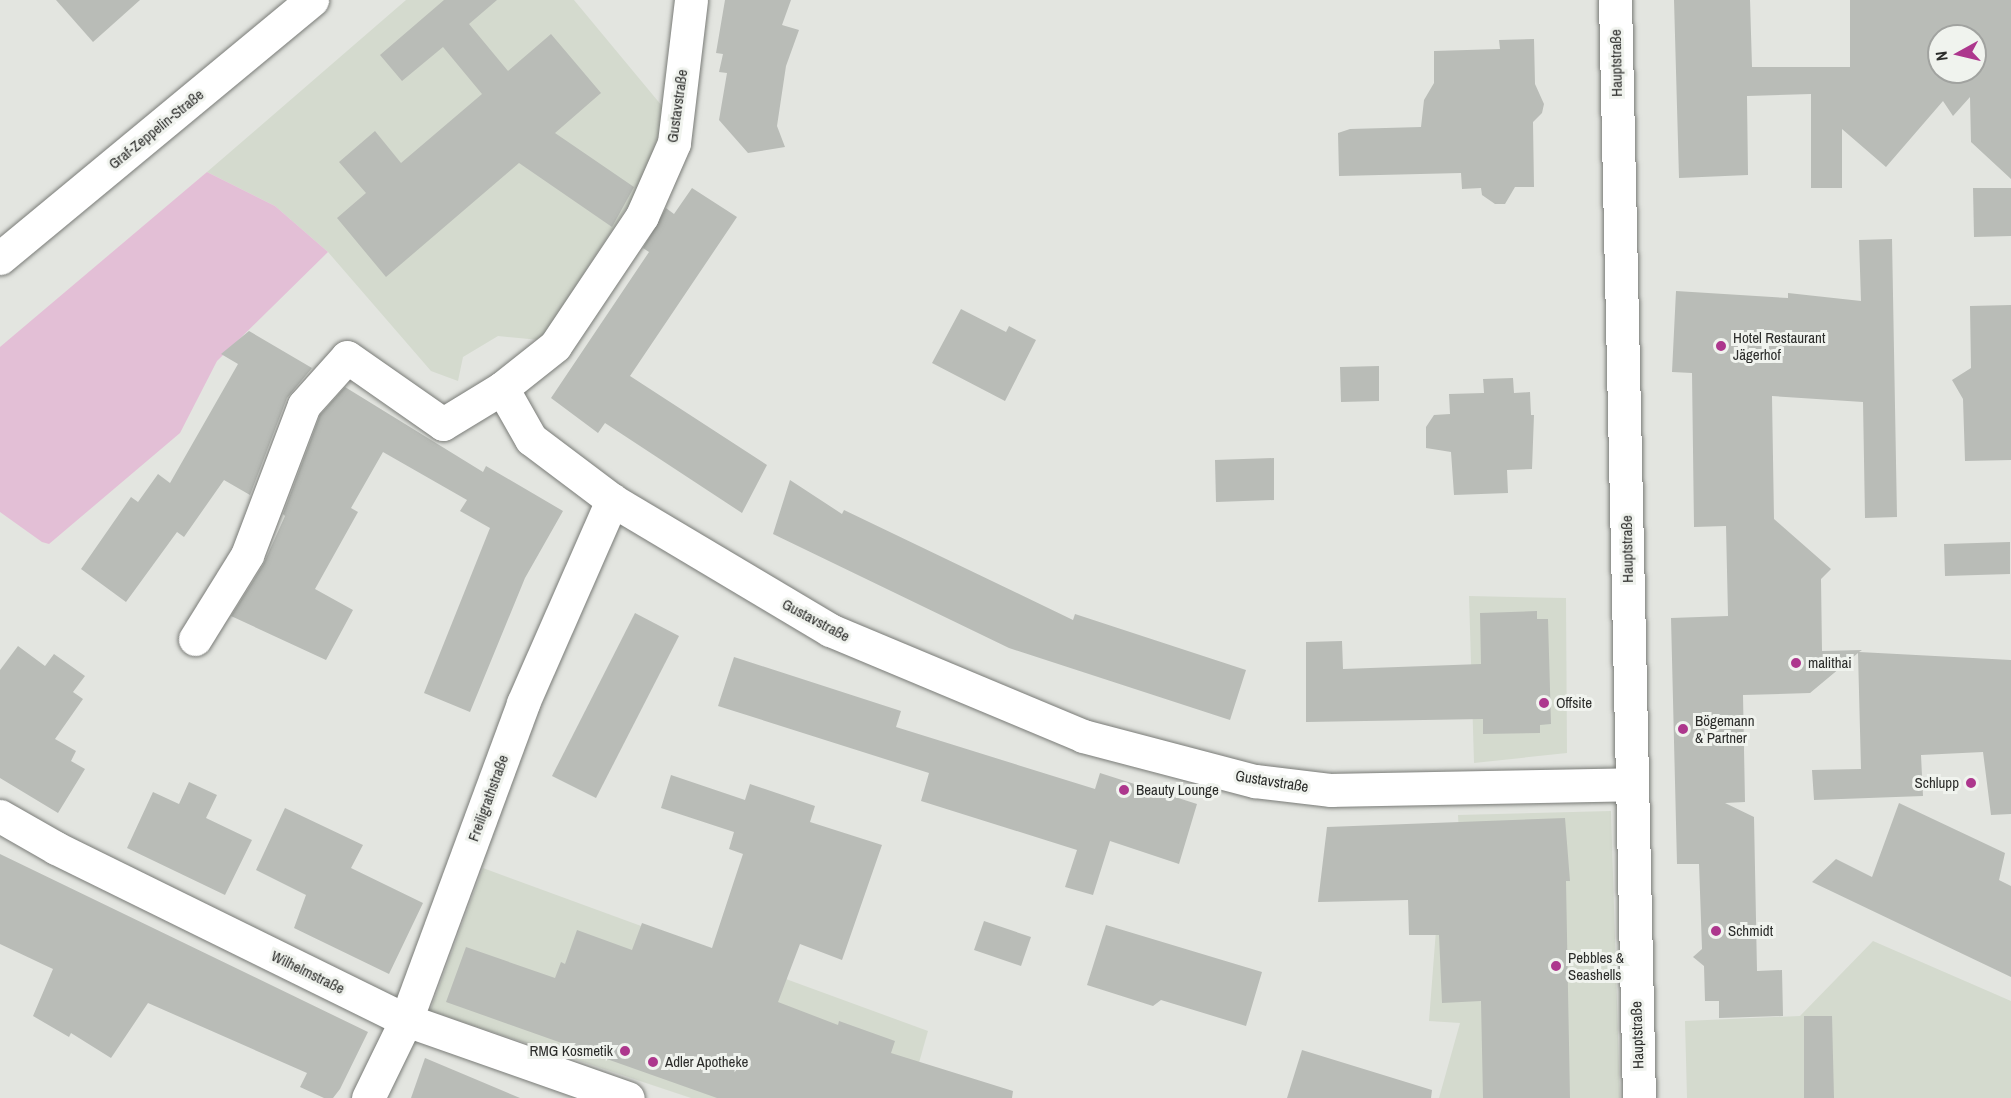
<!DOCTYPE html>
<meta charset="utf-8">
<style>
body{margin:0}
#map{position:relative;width:2011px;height:1098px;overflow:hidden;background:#e3e5e0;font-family:"Archivo Narrow",sans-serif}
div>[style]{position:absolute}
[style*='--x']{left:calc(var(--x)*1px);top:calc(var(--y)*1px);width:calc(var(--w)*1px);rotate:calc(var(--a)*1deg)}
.built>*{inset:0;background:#d4dace}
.green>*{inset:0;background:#e3bfd6}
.building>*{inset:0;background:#b9bcb7}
.roads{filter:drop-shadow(0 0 2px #797b77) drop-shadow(0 0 2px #797b77)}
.minor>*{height:33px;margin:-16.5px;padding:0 16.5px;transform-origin:16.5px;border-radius:16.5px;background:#fff}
.major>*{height:33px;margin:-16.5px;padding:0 16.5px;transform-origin:16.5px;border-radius:16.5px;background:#fff}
.dots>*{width:16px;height:16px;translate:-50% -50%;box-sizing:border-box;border:3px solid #f0f3ee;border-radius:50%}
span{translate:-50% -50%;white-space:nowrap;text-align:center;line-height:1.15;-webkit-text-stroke:6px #f0f3ee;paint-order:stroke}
.street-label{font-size:15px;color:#2b2c2a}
.poi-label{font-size:15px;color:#2b2c2a}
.left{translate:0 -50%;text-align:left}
.right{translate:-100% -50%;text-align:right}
.north{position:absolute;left:1927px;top:24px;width:60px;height:60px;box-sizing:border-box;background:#f0f3ee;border:2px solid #a1a3a0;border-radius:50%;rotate:262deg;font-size:16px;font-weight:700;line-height:24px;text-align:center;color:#2b2c2a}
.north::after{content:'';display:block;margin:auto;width:21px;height:27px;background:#ad378d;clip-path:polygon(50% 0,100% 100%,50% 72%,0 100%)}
</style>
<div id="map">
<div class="built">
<div style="clip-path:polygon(406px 0,574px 0,667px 112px,641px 186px,540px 340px,498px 336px,463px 357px,458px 381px,431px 371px,328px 252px,275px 206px,207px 172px)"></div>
<div style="clip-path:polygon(1469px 596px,1566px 598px,1567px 753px,1474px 763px)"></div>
<div style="clip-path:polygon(1611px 811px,1620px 1098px,1439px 1098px,1460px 1023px,1429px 1021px,1440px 878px,1461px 876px,1458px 815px)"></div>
<div style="clip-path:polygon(483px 868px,928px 1031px,909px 1098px,691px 1098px,430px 1011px)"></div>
<div style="clip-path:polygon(1873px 941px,2011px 1001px,2011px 1098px,1687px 1098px,1685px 1021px,1800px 1016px)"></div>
</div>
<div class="green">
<div style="clip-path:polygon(207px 172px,275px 206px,328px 252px,217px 361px,180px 433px,49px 544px,42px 542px,0 512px,0 347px)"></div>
</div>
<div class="building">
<div style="clip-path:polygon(56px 0,140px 0,93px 42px)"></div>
<div style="clip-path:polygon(444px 0,497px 0,469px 24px,508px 71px,551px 34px,601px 93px,555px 133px,634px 187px,612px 227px,519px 163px,386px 277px,337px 218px,366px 193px,339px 162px,375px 131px,401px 163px,482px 94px,443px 47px,402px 81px,380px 55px)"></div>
<div style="clip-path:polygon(725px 0,791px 0,782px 25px,799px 30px,786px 66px,777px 126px,785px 147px,748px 153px,719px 120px,727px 73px,719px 72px,723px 54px,716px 53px)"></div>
<div style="clip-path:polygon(evenodd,1674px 0,1750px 0,1752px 67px,1850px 67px,1850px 0,2011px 0,2011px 179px,1971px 142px,1970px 97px,1953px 116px,1943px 101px,1886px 167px,1842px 129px,1842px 188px,1811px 188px,1811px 94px,1747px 96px,1748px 175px,1679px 178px,1674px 0,1939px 36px,1975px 36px,1975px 72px,1939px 72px,1939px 36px)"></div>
<div style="clip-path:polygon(1534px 39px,1535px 84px,1544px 104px,1542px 113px,1533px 122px,1534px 187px,1515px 187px,1505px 204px,1495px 204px,1482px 195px,1481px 188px,1462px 189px,1461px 173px,1339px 176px,1338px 133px,1350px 129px,1421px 127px,1424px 100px,1434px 83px,1434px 51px,1500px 49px,1499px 40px)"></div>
<div style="clip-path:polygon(692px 188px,737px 217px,630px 376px,767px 465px,742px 513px,605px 423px,598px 433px,551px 398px,649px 252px,643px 248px,666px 208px,674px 214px)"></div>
<div style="clip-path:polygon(1973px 188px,2011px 188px,2011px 236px,1974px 237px)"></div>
<div style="clip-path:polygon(1892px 239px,1897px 517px,1865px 518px,1863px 402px,1772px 396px,1774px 519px,1831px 569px,1821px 579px,1822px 651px,1862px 650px,1859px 652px,2011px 660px,2011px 814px,1991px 815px,1983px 752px,1921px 755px,1923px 796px,1814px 800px,1812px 770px,1861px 769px,1858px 653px,1810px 693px,1743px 695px,1745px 802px,1725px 803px,1754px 817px,1757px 971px,1782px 970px,1783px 1016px,1719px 1018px,1719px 1001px,1705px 1001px,1704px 966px,1693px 957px,1702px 949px,1699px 864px,1677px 864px,1671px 618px,1728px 616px,1726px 526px,1694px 527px,1692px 373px,1672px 372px,1676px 291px,1788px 298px,1788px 293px,1861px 301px,1859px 240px)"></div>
<div style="clip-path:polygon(2011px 305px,2011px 460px,1965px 461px,1963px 399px,1952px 380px,1971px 368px,1970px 306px)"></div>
<div style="clip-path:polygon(961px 309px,1006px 332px,1009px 326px,1036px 340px,1005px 401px,932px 363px)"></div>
<div style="clip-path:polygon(249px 331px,312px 368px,287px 398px,250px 495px,224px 480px,184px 537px,177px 532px,126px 602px,81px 569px,131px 497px,138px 502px,158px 474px,170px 483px,238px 364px,221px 354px)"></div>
<div style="clip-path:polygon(1379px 366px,1379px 401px,1341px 402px,1340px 367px)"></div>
<div style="clip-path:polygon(1513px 378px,1514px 393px,1530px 392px,1531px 415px,1534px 415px,1532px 469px,1507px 470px,1508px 493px,1454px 495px,1451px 452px,1426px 448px,1426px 427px,1434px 415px,1450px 414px,1449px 394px,1484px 393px,1483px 379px)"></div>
<div style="clip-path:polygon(345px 387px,483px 472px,486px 466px,563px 511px,525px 578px,470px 712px,424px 693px,490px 528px,460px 511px,467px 500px,383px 452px,351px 508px,358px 512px,315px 589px,353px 610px,326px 660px,231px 616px,263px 565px,285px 516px,283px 514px,320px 415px)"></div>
<div style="clip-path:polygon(1274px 458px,1274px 500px,1216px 502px,1215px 460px)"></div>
<div style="clip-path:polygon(790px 480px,842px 514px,844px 510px,1073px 620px,1075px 614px,1246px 670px,1230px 720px,1009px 648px,773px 534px)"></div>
<div style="clip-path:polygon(2010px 542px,2010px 574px,1945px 576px,1944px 544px)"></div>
<div style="clip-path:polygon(1537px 611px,1537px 619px,1548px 619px,1551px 724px,1540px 725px,1540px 733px,1483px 734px,1483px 719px,1306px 722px,1306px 642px,1342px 641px,1343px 669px,1481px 664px,1480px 613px)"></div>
<div style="clip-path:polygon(635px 613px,679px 636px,596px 798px,552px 776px)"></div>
<div style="clip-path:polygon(18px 646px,45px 666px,54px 654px,85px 676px,73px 692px,83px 699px,55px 739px,76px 751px,71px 761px,85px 769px,58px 813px,0 778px,0 670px)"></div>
<div style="clip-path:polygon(734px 657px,901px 711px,896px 727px,1095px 789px,1100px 773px,1197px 804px,1179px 864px,1110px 841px,1093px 895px,1065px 887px,1077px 850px,921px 801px,929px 773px,718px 706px)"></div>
<div style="clip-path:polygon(671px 775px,745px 800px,750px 784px,815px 806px,810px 822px,882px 845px,842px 960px,800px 944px,778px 1002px,838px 1025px,839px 1021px,895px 1041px,891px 1053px,1013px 1091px,1012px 1098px,717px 1098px,446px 1002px,466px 947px,555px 978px,561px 962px,565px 964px,577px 930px,632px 950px,642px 923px,712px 948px,743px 854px,729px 849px,734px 832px,661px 808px)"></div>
<div style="clip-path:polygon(189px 782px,217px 795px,206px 818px,252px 840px,225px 895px,127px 848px,153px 792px,179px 804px)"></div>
<div style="clip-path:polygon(1899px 803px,2005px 853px,1999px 880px,2011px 886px,2011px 977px,1812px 882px,1836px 859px,1872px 877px)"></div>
<div style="clip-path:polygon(285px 808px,363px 845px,351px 868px,423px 903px,389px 974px,294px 928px,306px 895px,256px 870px)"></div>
<div style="clip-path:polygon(1565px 818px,1570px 881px,1566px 881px,1570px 1098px,1483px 1098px,1481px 1001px,1442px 1003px,1439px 935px,1409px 935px,1408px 900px,1318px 902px,1327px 827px)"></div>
<div style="clip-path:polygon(0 854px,368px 1032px,340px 1089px,333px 1098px,324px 1098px,300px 1087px,307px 1073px,148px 1003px,111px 1058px,71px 1033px,69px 1037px,33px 1016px,53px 969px,0 944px)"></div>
<div style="clip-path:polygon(984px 921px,1031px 937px,1021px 966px,974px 950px)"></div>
<div style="clip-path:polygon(1106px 925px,1262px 972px,1246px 1026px,1161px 1000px,1153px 1006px,1087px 985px)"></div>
<div style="clip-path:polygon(1804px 1016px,1832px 1016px,1834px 1098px,1804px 1098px)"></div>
<div style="clip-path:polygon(1302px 1050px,1432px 1090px,1431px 1098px,1287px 1098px)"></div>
<div style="clip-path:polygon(425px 1058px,520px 1098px,411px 1098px)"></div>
</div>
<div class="roads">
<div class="minor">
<div style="--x:691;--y:0;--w:144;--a:96.8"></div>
<div style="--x:674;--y:143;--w:80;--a:113.7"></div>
<div style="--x:642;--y:216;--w:156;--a:123.8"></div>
<div style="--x:555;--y:346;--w:68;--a:141.6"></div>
<div style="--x:502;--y:388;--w:59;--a:60.4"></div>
<div style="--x:531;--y:439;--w:101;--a:37"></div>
<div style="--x:612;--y:500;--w:254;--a:30.8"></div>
<div style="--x:830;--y:630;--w:274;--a:22.7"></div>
<div style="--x:1083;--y:736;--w:178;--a:14.7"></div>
<div style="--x:1255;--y:781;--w:77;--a:6.8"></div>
<div style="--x:1331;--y:790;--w:299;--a:-1.1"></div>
<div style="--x:1615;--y:0;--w:1098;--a:88.75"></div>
<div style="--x:195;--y:639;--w:99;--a:-58.2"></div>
<div style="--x:247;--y:555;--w:160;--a:-69.2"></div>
<div style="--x:304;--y:405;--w:64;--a:-48.1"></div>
<div style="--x:347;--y:357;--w:117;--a:34.9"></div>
<div style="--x:443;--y:424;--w:69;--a:-31.4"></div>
<div style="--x:0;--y:816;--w:64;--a:29.7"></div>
<div style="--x:56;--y:848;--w:390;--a:26.2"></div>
<div style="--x:406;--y:1020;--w:235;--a:19.4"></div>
<div style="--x:368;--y:1098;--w:87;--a:-64"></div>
<div style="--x:406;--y:1020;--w:338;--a:-69.7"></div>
<div style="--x:523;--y:703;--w:222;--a:-66.3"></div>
</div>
<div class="major">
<div style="--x:0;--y:258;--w:405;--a:-39.6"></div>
</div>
</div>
<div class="dots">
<div style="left:1721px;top:346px;background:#ad378d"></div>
<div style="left:1796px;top:663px;background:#ad378d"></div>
<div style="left:1544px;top:703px;background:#ad378d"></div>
<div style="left:1683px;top:729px;background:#ad378d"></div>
<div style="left:1971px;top:783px;background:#ad378d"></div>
<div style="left:1124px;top:790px;background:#ad378d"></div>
<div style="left:1716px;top:931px;background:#ad378d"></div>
<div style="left:1556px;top:966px;background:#ad378d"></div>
<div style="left:625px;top:1051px;background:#ad378d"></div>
<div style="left:653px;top:1062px;background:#ad378d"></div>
</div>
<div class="street-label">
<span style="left:1616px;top:63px;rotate:-91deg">Hauptstraße</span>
<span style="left:677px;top:106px;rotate:-82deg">Gustavstraße</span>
<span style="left:156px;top:129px;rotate:-39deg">Graf-Zeppelin-Straße</span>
<span style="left:1627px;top:549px;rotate:-91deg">Hauptstraße</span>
<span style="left:816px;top:620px;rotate:28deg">Gustavstraße</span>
<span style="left:1272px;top:781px;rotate:9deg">Gustavstraße</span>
<span style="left:488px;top:798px;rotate:-70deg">Freiligrathstraße</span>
<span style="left:308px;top:972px;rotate:26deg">Wilhelmstraße</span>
<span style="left:1637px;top:1035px;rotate:-92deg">Hauptstraße</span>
</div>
<div class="poi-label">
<span class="left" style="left:1733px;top:346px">Hotel Restaurant<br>Jägerhof</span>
<span class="left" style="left:1808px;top:663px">malithai</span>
<span class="left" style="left:1556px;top:703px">Offsite</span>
<span class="left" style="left:1695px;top:729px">Bögemann<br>&amp; Partner</span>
<span class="right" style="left:1959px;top:783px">Schlupp</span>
<span class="left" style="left:1136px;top:790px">Beauty Lounge</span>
<span class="left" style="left:1728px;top:931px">Schmidt</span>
<span class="left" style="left:1568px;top:966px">Pebbles &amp;<br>Seashells</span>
<span class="right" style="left:613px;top:1051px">RMG Kosmetik</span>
<span class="left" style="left:665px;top:1062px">Adler Apotheke</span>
</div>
<div class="north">N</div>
</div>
